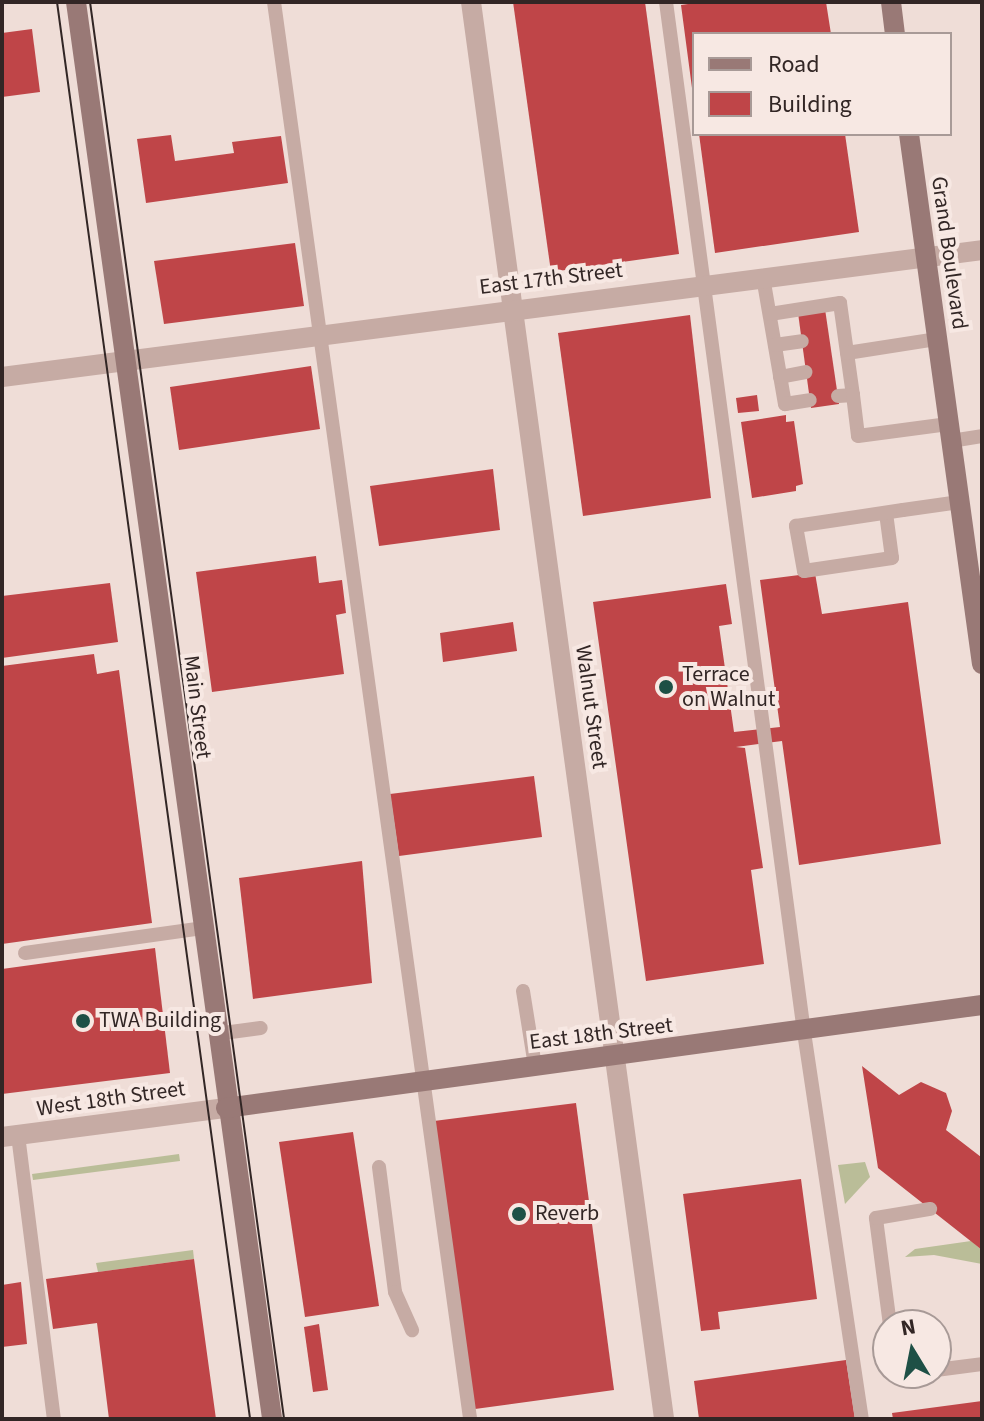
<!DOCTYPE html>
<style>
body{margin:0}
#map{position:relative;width:984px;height:1421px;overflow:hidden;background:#efddd7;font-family:"Source Sans 3",sans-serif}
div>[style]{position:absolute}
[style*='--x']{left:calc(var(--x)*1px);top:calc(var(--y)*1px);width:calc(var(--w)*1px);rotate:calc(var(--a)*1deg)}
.green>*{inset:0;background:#babd98}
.building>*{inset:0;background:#bf4548}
.lane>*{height:14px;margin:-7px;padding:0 7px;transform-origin:7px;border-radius:7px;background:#c6aba4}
.street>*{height:20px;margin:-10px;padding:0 10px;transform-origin:10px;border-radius:10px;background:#c6aba4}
.secondary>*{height:20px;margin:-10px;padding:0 10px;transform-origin:10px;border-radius:10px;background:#997976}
.tram>*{height:2px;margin:-1px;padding:0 1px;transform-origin:1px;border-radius:1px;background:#322625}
.dots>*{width:22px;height:22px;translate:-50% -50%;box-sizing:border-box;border:4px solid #f7e8e3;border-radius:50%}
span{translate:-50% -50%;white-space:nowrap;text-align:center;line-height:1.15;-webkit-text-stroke:8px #f7e8e3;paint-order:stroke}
.street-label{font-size:22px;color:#322625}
.poi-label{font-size:22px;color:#322625}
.left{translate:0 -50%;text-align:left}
.frame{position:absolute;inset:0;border:4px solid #322625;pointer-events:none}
.legend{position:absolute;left:692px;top:32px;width:260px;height:104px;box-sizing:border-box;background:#f7e8e3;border:2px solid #a89a97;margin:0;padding:10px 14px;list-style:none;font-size:24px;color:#322625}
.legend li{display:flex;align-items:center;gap:16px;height:40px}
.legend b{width:40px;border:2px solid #a89a97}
.north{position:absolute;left:872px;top:1309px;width:80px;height:80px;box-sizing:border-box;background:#f7e8e3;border:2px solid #a89a97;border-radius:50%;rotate:350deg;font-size:22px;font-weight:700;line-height:32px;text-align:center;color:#322625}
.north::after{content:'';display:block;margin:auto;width:28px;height:36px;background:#1e5046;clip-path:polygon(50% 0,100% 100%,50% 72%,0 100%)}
</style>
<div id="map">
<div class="green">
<div style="clip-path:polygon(179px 1154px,180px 1161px,33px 1180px,32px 1174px)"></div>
<div style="clip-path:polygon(865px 1162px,870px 1177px,845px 1204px,838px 1165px)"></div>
<div style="clip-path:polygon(971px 1241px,982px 1250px,982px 1264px,934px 1255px,905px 1257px,915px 1249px)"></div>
<div style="clip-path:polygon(193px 1250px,194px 1259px,98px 1272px,96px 1263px)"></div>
</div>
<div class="building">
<div style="clip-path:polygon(513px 2px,645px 2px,679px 254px,551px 272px)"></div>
<div style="clip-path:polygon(702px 2px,826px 2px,831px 34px,694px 34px,692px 88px,681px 5px)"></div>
<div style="clip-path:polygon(32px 29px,40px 92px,2px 97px,2px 33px)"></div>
<div style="clip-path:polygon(699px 134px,845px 134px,859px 232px,715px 253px)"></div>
<div style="clip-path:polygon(171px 135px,175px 161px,234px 153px,232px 142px,281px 136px,288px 183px,146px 203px,137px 139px)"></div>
<div style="clip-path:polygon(295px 243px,304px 306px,164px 324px,154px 261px)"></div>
<div style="clip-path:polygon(825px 309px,839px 404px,811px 408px,798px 313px)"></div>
<div style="clip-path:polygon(690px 315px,711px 498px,583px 516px,558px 333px)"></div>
<div style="clip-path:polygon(311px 366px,320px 429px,179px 450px,170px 387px)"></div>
<div style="clip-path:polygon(757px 395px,759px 411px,738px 413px,736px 398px)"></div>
<div style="clip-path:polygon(786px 415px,786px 422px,794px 421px,803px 484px,796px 486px,796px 491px,752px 498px,741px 422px)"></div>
<div style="clip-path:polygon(493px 469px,500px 530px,379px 546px,370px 486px)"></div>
<div style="clip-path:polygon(316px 556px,319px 583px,342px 580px,346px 613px,336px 615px,344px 674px,212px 692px,196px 572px)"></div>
<div style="clip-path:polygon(815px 573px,822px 614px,908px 602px,941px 844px,799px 865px,782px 741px,736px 747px,745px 748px,763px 868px,751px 870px,764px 964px,646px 981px,593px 602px,726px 584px,732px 624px,719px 626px,734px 732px,780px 727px,760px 580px)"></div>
<div style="clip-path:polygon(110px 583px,118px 642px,2px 658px,2px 596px)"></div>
<div style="clip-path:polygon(513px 622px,517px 651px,443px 662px,440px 633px)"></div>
<div style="clip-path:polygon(94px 654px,97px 674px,119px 670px,152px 923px,2px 944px,2px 666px)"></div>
<div style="clip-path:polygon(534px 776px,542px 837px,399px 856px,390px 794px)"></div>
<div style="clip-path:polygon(362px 861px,372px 983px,253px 999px,239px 878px)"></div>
<div style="clip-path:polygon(155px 948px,170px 1073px,2px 1094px,2px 969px)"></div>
<div style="clip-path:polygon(862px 1066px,899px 1095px,921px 1082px,946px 1093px,952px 1111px,946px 1130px,981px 1157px,982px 1250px,878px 1168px)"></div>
<div style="clip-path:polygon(576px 1103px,614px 1390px,475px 1409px,434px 1121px)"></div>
<div style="clip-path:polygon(353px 1132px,379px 1306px,305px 1317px,279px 1142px)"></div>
<div style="clip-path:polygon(801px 1179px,817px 1299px,718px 1312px,720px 1329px,701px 1331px,683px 1194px)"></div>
<div style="clip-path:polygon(194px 1259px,216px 1419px,109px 1419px,97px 1323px,53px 1329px,46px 1279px)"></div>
<div style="clip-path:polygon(21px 1282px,27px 1344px,2px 1347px,2px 1285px)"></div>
<div style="clip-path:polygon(319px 1324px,328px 1390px,313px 1392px,304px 1327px)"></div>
<div style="clip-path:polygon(846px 1360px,855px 1419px,699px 1419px,694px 1381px)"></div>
<div style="clip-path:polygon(982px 1401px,982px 1419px,893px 1419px,892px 1413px)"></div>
</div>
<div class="lane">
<div style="--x:274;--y:2;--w:1430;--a:82.12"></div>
<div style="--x:666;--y:2;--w:1039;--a:82.37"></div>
<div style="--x:804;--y:1032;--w:391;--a:81.5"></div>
<div style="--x:763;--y:277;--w:129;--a:80.2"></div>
<div style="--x:785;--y:404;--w:25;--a:-9"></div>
<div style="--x:770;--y:314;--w:71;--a:-8.9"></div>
<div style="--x:840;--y:303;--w:93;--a:82"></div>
<div style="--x:853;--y:395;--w:15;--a:176"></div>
<div style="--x:775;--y:345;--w:27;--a:-8"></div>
<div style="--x:847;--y:353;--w:90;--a:-8.9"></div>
<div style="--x:780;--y:377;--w:26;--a:-11"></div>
<div style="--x:853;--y:395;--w:41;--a:83"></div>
<div style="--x:858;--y:436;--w:91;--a:-7.6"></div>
<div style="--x:951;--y:441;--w:31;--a:-9"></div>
<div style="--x:886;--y:513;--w:45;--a:82.4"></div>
<div style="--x:892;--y:558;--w:89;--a:171.6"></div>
<div style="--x:804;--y:571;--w:46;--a:-100.1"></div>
<div style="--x:796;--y:526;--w:108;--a:-8.5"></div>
<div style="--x:903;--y:510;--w:57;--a:-8.1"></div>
<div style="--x:25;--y:953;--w:179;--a:-8"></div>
<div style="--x:523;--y:991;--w:76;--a:80.9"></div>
<div style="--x:216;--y:1034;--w:45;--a:-7.6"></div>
<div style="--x:18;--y:1135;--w:286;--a:82.8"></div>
<div style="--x:379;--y:1167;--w:126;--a:82.7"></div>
<div style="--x:395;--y:1292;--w:42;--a:65.9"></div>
<div style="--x:890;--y:1325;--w:108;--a:-97.5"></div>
<div style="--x:876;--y:1218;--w:55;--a:-9.5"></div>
<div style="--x:936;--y:1370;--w:46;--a:-7.4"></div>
<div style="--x:897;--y:1373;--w:20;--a:0"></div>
</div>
<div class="street">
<div style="--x:471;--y:2;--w:1430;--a:82.24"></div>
<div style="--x:2;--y:377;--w:988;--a:-7.38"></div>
<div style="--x:2;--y:1137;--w:226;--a:-7.4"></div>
</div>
<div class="secondary">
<div style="--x:76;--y:2;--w:1430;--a:82.12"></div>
<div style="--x:891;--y:2;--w:32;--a:83"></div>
<div style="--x:909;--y:134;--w:535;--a:82.16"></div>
<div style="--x:226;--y:1108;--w:763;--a:-7.76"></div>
</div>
<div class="tram">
<div style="--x:57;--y:2;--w:1430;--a:82.24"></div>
<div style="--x:90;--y:2;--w:1430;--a:82.2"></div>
</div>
<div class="dots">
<div style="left:666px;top:687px;background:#1e5046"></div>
<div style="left:83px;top:1021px;background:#1e5046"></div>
<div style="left:519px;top:1214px;background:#1e5046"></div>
</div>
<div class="street-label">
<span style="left:949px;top:253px;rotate:82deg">Grand Boulevard</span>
<span style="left:551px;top:279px;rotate:-7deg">East 17th Street</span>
<span style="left:197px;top:707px;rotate:83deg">Main Street</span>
<span style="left:591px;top:707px;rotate:82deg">Walnut Street</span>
<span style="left:601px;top:1034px;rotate:-7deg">East 18th Street</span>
<span style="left:111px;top:1099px;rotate:-8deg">West 18th Street</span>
</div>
<div class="poi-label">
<span class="left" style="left:682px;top:687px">Terrace<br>on Walnut</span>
<span class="left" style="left:99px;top:1021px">TWA Building</span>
<span class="left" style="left:535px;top:1214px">Reverb</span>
</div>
<div class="frame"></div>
<ul class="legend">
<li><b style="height:10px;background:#997976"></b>Road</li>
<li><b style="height:22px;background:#bf4548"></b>Building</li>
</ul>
<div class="north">N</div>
</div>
